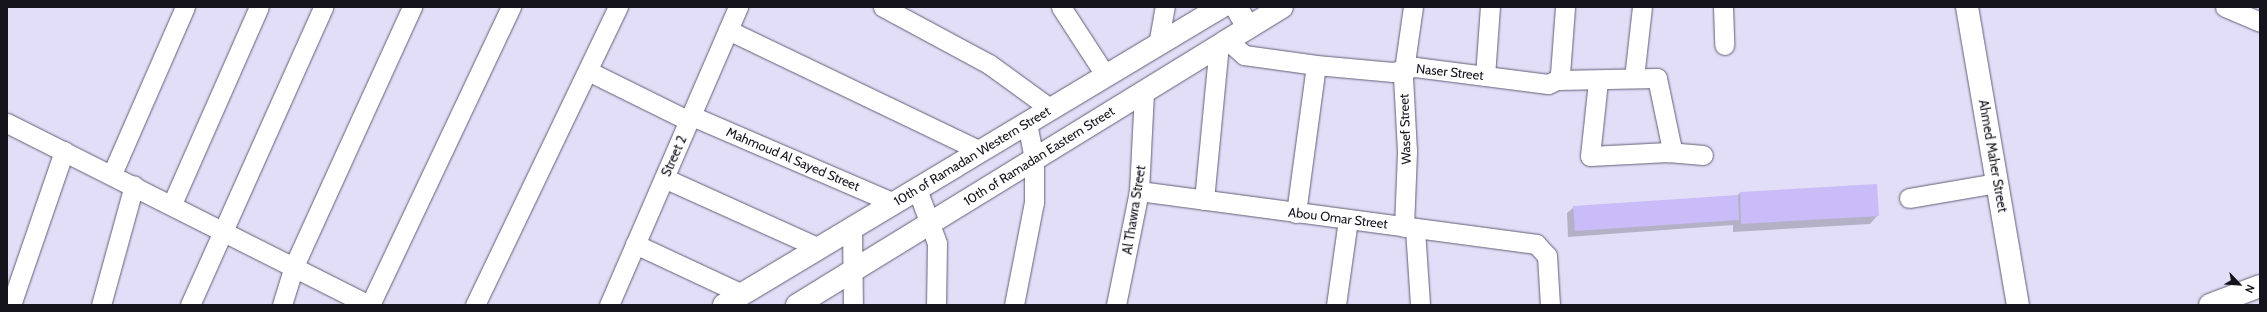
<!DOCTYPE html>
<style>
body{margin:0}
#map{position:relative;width:2267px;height:312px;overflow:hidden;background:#e2def8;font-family:Cabin,sans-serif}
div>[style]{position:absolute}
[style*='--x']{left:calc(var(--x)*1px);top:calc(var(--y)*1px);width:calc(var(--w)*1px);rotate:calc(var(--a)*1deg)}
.shadow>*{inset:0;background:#0003}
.building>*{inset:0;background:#c9bcf8}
.roads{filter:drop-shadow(0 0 1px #635f75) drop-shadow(0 0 1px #635f75)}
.street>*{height:19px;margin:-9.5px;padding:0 9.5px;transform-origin:9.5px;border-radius:9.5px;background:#fff}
.secondary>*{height:22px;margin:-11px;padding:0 11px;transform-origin:11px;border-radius:11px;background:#fff}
span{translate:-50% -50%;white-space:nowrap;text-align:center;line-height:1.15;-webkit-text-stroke:3px #fff;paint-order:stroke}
.street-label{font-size:13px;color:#15131c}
.frame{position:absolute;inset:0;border:8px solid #15131c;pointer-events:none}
.north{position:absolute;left:2219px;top:264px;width:40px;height:40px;-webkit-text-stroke:3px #fff;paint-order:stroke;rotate:115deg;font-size:11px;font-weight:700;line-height:16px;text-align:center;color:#15131c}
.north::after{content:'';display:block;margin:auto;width:14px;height:18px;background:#15131c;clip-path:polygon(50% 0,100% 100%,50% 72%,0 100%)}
</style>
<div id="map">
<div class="shadow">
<div style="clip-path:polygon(1740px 193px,1878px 215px,1870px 224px,1733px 232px,1733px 225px,1568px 237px,1567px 213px,1574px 207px,1737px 196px)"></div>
</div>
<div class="building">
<div style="clip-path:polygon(1877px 184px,1879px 216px,1741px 224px,1740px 192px)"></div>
<div style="clip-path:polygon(1738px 195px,1739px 220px,1575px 231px,1573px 206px)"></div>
</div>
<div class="roads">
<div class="street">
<div style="--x:883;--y:7;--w:120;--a:28.3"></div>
<div style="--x:989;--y:64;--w:77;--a:36"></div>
<div style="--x:1061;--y:7;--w:82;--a:56.9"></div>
<div style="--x:1723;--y:7;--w:38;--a:88"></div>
<div style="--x:2225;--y:7;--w:38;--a:23"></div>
<div style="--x:728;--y:30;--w:280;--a:25.6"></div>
<div style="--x:1227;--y:40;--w:23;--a:41"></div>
<div style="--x:1244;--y:55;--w:73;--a:7.9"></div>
<div style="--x:1316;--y:65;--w:77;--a:5.2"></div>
<div style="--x:1393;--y:72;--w:23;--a:-13"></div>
<div style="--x:1415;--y:67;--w:134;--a:7.3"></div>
<div style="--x:1548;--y:84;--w:10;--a:-24"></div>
<div style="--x:1557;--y:80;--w:7;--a:-63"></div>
<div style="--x:1560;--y:74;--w:67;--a:-85.7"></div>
<div style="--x:1158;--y:45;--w:39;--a:-80"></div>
<div style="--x:588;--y:71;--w:113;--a:26.3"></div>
<div style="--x:1485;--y:76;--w:69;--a:-85.9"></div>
<div style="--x:1634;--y:78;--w:71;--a:-83.6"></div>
<div style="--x:1557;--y:80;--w:100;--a:-1.1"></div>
<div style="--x:1657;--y:78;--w:68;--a:78.2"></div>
<div style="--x:1671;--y:145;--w:8;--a:113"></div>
<div style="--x:1668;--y:152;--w:78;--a:177.1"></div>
<div style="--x:1590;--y:156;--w:75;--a:-83.9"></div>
<div style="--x:692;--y:116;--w:220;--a:23.3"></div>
<div style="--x:7;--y:123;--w:405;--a:26.7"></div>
<div style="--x:1668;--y:152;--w:35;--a:5"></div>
<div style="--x:112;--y:174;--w:182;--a:-66.4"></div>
<div style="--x:664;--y:178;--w:170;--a:24.3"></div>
<div style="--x:917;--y:189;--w:58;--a:69.7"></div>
<div style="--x:937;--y:243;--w:62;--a:90.9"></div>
<div style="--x:1139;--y:191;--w:401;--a:7.6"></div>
<div style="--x:1536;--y:244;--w:16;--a:47"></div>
<div style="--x:1547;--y:256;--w:49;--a:86.5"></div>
<div style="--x:1909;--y:198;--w:89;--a:-9.7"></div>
<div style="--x:1204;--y:200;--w:156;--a:-84.5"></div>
<div style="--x:172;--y:204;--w:215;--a:-66.2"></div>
<div style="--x:1296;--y:213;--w:149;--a:-82.3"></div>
<div style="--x:1404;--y:227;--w:76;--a:-87.7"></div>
<div style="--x:1407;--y:151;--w:74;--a:-93.1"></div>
<div style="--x:1403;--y:77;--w:71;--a:-81.9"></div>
<div style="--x:852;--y:228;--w:77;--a:89.3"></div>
<div style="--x:1415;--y:229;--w:76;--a:86.2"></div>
<div style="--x:635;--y:244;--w:118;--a:25"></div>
<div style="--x:11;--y:305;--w:163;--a:-71"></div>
<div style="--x:101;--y:305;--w:124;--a:-74.6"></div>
<div style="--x:190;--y:305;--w:326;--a:-65.9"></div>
<div style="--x:282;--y:305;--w:41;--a:-72.9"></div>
<div style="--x:294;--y:266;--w:285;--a:-65.5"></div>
<div style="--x:370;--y:305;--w:330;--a:-64.7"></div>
<div style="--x:475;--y:305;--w:331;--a:-64.4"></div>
<div style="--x:609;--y:305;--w:325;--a:-66.6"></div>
<div style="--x:1014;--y:305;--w:105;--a:-79"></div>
<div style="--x:1034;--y:202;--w:43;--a:-90"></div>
<div style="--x:1034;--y:159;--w:37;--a:-101"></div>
<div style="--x:1116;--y:305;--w:116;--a:-78.6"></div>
<div style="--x:1139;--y:191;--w:100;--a:-87.1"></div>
<div style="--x:1336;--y:305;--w:86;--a:-82"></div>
</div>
<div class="secondary">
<div style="--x:1236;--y:7;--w:23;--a:59"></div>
<div style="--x:1967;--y:7;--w:302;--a:80.3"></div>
<div style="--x:724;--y:305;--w:579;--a:-30.95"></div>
<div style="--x:797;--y:305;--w:569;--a:-31.57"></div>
<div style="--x:2210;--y:305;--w:53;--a:-20.8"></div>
</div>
</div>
<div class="street-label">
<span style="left:1450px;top:72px;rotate:6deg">Naser Street</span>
<span style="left:1405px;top:129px;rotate:-92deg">Wasef Street</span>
<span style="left:674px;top:156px;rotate:-66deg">Street 2</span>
<span style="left:972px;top:156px;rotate:-31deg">10th of Ramadan Western Street</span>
<span style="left:1039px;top:156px;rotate:-32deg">10th of Ramadan Eastern Street</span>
<span style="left:1993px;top:156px;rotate:80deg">Ahmed Maher Street</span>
<span style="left:793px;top:159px;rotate:23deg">Mahmoud Al Sayed Street</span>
<span style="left:1134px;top:210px;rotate:-81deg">Al Thawra Street</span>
<span style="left:1338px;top:218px;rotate:7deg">Abou Omar Street</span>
</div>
<div class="frame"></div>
<div class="north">N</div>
</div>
